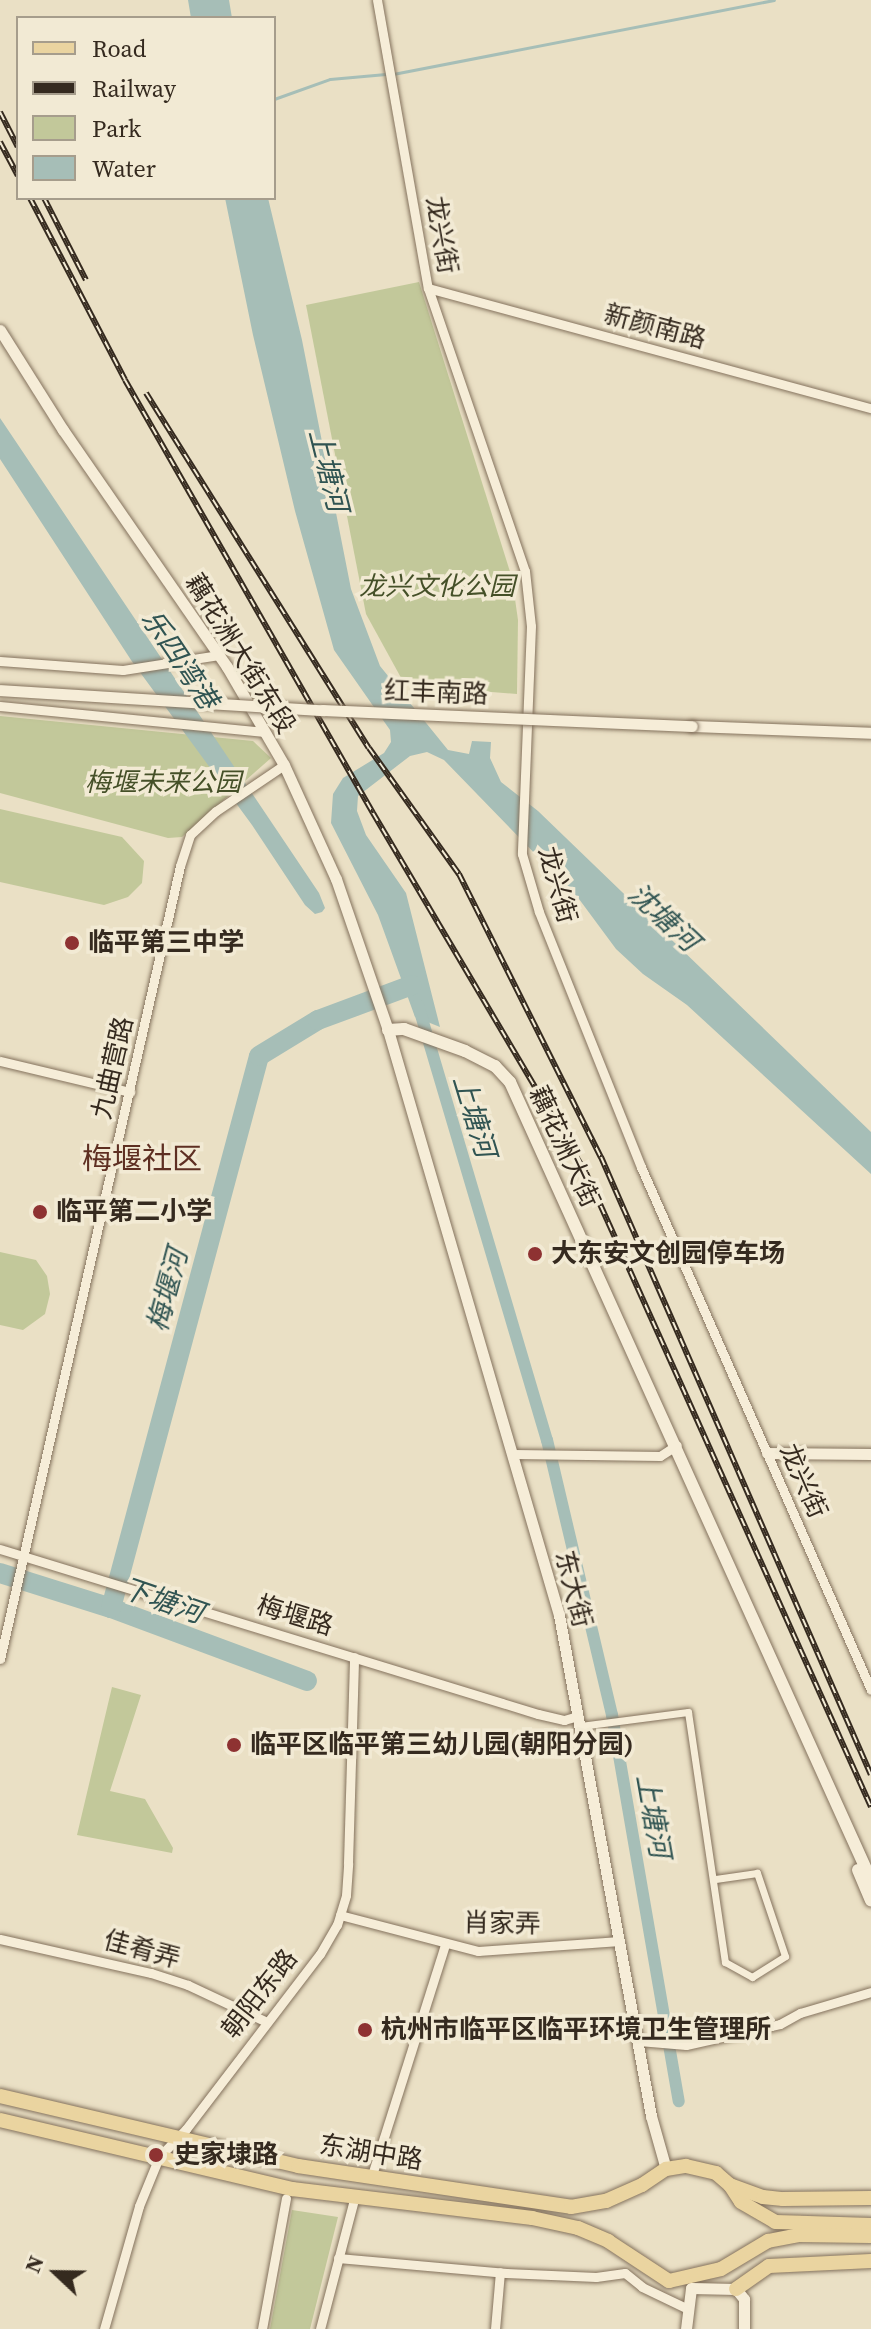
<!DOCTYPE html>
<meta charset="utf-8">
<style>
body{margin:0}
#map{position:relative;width:871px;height:2329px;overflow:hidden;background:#eae0c5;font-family:"Source Serif 4","Noto Sans SC",serif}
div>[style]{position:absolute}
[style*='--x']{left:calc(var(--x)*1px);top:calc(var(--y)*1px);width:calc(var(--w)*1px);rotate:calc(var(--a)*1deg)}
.green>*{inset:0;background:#c2c89a}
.water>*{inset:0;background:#a6beb7}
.stream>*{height:3px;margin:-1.5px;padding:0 1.5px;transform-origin:1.5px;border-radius:1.5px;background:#a6beb7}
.canal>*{height:12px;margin:-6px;padding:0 6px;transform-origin:6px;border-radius:6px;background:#a6beb7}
.river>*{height:20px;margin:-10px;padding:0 10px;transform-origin:10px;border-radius:10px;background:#a6beb7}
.roads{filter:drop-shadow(0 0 2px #84725d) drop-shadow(0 0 2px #84725d)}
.pedestrian>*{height:7px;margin:-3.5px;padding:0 3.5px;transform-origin:3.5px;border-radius:3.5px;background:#f6edd8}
.minor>*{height:9px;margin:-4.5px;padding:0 4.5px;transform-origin:4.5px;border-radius:4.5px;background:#f6edd8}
.tertiary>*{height:11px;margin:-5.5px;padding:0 5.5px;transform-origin:5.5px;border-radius:5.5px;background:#f6edd8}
.secondary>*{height:12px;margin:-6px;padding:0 6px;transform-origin:6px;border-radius:6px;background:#f6edd8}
.primary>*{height:14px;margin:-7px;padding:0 7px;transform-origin:7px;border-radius:7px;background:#ead4a0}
.rail>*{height:6px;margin-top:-3px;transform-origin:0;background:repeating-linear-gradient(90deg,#f2ead4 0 9px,#352a1f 0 18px);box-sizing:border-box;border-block:2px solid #352a1f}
.bridges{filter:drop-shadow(0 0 2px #84725d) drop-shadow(0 0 2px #84725d)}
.tertiary-bridge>*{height:11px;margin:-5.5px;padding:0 5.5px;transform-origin:5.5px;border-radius:5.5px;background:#f6edd8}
.dots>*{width:22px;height:22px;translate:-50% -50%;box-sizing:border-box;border:4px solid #f2ead4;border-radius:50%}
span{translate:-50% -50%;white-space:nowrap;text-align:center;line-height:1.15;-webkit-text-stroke:7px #f2ead4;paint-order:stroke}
.street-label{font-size:26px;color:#352a1f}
.park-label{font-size:26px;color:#455028;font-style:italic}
.poi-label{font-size:26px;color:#352a1f;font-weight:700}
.left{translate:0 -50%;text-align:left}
.water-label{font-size:28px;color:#305452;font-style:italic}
.quarter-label{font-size:30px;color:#5e2f22}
.legend{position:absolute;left:16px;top:16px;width:260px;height:184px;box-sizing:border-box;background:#f2ead4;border:2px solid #a69d8c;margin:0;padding:10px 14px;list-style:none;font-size:24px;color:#352a1f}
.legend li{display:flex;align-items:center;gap:16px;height:40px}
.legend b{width:40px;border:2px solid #a69d8c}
.north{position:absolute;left:16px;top:2233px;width:80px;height:80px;-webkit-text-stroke:6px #f2ead4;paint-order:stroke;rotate:292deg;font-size:22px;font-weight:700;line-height:32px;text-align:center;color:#352a1f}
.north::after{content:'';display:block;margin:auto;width:28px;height:36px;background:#352a1f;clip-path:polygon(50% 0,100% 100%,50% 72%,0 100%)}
</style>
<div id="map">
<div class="green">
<div style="clip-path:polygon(419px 282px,512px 578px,518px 620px,517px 694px,405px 685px,366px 614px,306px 305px)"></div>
<div style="clip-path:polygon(0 716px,253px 741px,271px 758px,182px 837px,168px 838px,0 793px)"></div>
<div style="clip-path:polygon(0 809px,122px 837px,144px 861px,142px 883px,128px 897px,104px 905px,0 882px)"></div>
<div style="clip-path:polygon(0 1252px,36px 1260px,47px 1276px,50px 1294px,45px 1314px,23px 1330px,0 1325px)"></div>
<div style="clip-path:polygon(112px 1687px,141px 1695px,110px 1791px,145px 1799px,173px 1848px,172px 1853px,77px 1835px)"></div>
<div style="clip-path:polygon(292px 2210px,338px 2217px,310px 2329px,270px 2329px)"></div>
</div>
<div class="water">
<div style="clip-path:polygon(188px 0,229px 0,232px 18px,191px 18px)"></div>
<div style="clip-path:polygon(225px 198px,268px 198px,302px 340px,351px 589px,380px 666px,448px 750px,469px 754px,472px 741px,491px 742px,490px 758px,501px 782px,538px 811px,871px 1132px,871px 1174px,687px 1005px,643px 974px,616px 949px,579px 899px,444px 760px,427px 752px,410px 756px,358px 796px,357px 811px,366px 835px,406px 893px,440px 1027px,415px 1017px,378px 915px,331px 823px,333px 794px,343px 778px,384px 753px,391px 742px,390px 730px,334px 650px,295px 511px,253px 335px)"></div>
<div style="clip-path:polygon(0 418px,319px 893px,325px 908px,322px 912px,315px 914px,305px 905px,252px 825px,131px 660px,0 459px)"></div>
</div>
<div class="stream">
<div style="--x:393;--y:74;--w:388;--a:-11"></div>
<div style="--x:274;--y:99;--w:59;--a:-19.7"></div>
<div style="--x:330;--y:79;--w:56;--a:-5.1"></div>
</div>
<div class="canal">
<div style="--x:418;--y:1005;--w:454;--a:73.5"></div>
<div style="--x:547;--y:1440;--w:283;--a:76.7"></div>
<div style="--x:612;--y:1715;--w:392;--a:80.2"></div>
</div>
<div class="river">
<div style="--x:0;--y:1573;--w:116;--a:17.5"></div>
<div style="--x:111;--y:1608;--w:209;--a:20.4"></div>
<div style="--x:111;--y:1608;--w:571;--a:-74.99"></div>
<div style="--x:259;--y:1056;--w:69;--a:-31.4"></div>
<div style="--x:318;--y:1020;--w:100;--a:-20.4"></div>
</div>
<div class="roads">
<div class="pedestrian">
<div style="--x:580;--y:1726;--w:109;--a:-7.4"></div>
<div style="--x:688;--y:1712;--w:253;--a:81.6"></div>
<div style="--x:725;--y:1962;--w:31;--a:29"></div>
<div style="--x:752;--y:1977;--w:39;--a:-32"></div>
<div style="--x:785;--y:1956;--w:88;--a:-108.6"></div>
<div style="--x:757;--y:1873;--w:42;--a:171.9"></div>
</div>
<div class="minor">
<div style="--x:377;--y:0;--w:292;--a:80"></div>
<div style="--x:428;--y:288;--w:299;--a:71.1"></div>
<div style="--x:525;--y:571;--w:55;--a:83.8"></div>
<div style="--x:531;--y:626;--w:228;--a:92.3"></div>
<div style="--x:522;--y:854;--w:60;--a:73.7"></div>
<div style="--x:539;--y:912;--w:275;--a:68.2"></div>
<div style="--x:641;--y:1167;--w:571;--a:66.26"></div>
<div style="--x:428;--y:288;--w:459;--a:15.2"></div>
<div style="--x:0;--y:661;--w:123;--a:4.2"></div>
<div style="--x:123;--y:670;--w:97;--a:-8.9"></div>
<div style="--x:0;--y:706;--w:266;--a:5.6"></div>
<div style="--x:0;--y:1061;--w:134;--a:13.4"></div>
<div style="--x:514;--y:1454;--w:146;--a:0.8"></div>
<div style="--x:660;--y:1456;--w:20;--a:-33"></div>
<div style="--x:0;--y:1549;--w:563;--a:17.05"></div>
<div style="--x:538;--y:1714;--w:27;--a:13"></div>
<div style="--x:564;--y:1720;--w:15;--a:-16"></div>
<div style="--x:0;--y:1659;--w:813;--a:-77.21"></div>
<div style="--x:180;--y:866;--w:33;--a:-72"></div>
<div style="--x:190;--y:835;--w:35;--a:-43"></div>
<div style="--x:216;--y:811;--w:82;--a:-34.1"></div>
<div style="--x:340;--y:1915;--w:143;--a:14.6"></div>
<div style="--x:478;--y:1951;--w:142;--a:-4"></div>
<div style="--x:0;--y:1939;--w:155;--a:12.7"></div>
<div style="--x:151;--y:1973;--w:39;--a:18"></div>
<div style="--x:188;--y:1985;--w:87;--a:25.1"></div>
<div style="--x:639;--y:2041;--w:47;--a:4.9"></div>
<div style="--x:686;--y:2045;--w:96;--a:-12.6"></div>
<div style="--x:780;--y:2024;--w:23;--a:-29"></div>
<div style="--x:800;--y:2013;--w:74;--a:-16.5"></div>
<div style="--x:371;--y:2178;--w:244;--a:-72.4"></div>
<div style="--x:338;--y:2258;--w:169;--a:5.1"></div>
<div style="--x:506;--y:2273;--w:90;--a:2.5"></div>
<div style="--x:596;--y:2277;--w:29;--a:-8"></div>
<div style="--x:625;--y:2273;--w:22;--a:39"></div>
<div style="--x:642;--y:2287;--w:49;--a:25.5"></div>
<div style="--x:104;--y:2329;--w:128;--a:-74.1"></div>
<div style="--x:139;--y:2206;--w:53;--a:-67.8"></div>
<div style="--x:159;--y:2157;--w:39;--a:-46"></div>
<div style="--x:186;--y:2129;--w:220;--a:-52.6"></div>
<div style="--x:320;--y:1954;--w:34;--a:-60"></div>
<div style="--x:337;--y:1925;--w:31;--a:-73"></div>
<div style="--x:346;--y:1895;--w:32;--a:-86"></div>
<div style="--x:348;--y:1863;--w:206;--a:-88.3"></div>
<div style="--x:262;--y:2329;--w:133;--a:-79.6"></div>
<div style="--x:320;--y:2329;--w:138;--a:-75.3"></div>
<div style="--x:495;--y:2329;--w:57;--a:-85"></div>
</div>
<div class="tertiary">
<div style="--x:0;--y:330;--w:118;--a:57.8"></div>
<div style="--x:63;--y:430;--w:288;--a:55.3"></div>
<div style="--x:227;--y:667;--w:113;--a:59.8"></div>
<div style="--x:284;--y:765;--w:125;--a:65.5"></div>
<div style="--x:336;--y:879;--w:160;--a:71"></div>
<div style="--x:388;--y:1030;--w:609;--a:73.71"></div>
<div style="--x:559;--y:1615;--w:509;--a:79.59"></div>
<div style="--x:651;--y:2116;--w:55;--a:74.2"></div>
<div style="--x:692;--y:726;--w:179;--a:2.2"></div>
<div style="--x:767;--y:1453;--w:104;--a:0.6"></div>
<div style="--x:686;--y:2329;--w:41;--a:-83"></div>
<div style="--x:691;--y:2288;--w:45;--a:1.3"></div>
<div style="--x:736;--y:2289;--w:13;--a:51"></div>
<div style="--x:744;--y:2299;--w:30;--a:90"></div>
</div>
<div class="secondary">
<div style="--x:388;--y:1030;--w:16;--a:-4"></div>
<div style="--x:404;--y:1029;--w:65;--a:19.8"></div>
<div style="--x:465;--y:1051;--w:34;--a:27"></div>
<div style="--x:495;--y:1066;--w:22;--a:47"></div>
<div style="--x:510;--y:1082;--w:876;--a:65.66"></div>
<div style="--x:858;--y:1870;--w:33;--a:67"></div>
</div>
<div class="primary">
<div style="--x:0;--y:2096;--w:306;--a:13.2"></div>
<div style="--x:298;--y:2166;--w:276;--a:8.5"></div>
<div style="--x:571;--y:2207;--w:36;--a:-10"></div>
<div style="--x:606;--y:2201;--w:39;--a:-24"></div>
<div style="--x:642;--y:2185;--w:29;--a:-34"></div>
<div style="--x:666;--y:2169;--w:20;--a:-9"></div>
<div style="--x:686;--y:2166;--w:31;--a:13"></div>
<div style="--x:716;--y:2173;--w:18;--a:41"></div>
<div style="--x:730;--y:2185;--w:20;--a:57"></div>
<div style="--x:741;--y:2202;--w:39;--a:30"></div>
<div style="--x:775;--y:2222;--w:96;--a:1.8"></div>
<div style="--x:0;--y:2120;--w:300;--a:13.3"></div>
<div style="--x:292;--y:2189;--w:242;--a:6.9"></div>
<div style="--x:532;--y:2218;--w:47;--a:12.3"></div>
<div style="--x:578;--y:2228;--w:33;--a:23"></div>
<div style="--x:608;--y:2241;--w:73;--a:33.3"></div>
<div style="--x:669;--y:2281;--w:53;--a:-13"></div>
<div style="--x:721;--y:2269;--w:55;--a:-30.8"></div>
<div style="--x:768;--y:2241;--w:31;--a:-11"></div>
<div style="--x:798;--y:2235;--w:73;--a:0.8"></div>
<div style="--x:730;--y:2185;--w:35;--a:20"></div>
<div style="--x:763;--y:2197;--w:20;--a:6"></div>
<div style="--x:783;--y:2199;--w:88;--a:-0.7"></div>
<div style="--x:736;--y:2289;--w:40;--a:-34.9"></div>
<div style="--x:769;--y:2266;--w:102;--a:-2.8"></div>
</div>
</div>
<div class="rail">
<div style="--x:0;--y:112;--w:39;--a:63"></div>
<div style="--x:0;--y:142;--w:38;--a:62"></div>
<div style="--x:30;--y:198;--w:205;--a:62.4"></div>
<div style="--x:125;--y:380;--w:499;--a:60.2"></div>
<div style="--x:373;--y:813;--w:418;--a:59.4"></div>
<div style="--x:586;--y:1173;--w:695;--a:65.79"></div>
<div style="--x:44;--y:198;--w:92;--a:62.9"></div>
<div style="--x:146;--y:393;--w:419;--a:57.9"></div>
<div style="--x:369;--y:748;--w:155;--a:54.5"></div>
<div style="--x:459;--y:874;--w:317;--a:63.4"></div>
<div style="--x:601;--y:1157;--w:674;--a:66.4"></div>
</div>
<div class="bridges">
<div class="tertiary-bridge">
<div style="--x:0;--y:690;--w:323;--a:3.6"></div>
<div style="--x:322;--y:710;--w:370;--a:2.5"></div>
</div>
</div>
<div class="dots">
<div style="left:72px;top:943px;background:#8e3232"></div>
<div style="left:40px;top:1212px;background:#8e3232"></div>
<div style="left:535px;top:1254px;background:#8e3232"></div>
<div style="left:234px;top:1745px;background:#8e3232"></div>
<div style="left:365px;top:2030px;background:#8e3232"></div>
<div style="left:156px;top:2155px;background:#8e3232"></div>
</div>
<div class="street-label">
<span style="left:441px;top:235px;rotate:80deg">龙兴街</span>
<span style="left:655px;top:327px;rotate:15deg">新颜南路</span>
<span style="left:240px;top:654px;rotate:58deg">藕花洲大街东段</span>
<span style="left:436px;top:693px;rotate:2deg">红丰南路</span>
<span style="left:557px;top:885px;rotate:74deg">龙兴街</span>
<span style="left:113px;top:1068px;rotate:-77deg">九曲营路</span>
<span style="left:564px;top:1147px;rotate:65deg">藕花洲大街</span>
<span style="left:803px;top:1481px;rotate:66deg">龙兴街</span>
<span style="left:573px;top:1589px;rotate:76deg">东大街</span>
<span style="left:295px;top:1616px;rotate:17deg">梅堰路</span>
<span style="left:502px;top:1924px;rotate:1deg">肖家弄</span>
<span style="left:142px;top:1950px;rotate:15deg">佳肴弄</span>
<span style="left:260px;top:1994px;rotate:-52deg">朝阳东路</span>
<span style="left:371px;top:2153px;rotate:9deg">东湖中路</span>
</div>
<div class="park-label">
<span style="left:437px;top:587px">龙兴文化公园</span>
<span style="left:163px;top:783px">梅堰未来公园</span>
</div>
<div class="poi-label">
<span class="left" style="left:88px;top:943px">临平第三中学</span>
<span class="left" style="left:56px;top:1212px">临平第二小学</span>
<span class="left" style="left:551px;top:1254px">大东安文创园停车场</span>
<span class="left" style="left:250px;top:1745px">临平区临平第三幼儿园(朝阳分园)</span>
<span class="left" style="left:381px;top:2030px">杭州市临平区临平环境卫生管理所</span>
<span class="left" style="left:174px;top:2155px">史家埭路</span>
</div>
<div class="water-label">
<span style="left:329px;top:470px;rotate:76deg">上塘河</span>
<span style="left:180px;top:659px;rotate:56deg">乐四湾港</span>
<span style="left:664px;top:917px;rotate:43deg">沈塘河</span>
<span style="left:475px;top:1116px;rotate:73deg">上塘河</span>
<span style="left:167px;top:1290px;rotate:-75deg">梅堰河</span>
<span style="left:163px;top:1600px;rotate:19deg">下塘河</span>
<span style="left:654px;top:1816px;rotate:80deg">上塘河</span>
</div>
<div class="quarter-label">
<span style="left:142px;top:1159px">梅堰社区</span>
</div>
<ul class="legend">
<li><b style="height:10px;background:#ead4a0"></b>Road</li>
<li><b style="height:10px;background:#352a1f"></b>Railway</li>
<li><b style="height:22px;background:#c2c89a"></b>Park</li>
<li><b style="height:22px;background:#a6beb7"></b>Water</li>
</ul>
<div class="north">N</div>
</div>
